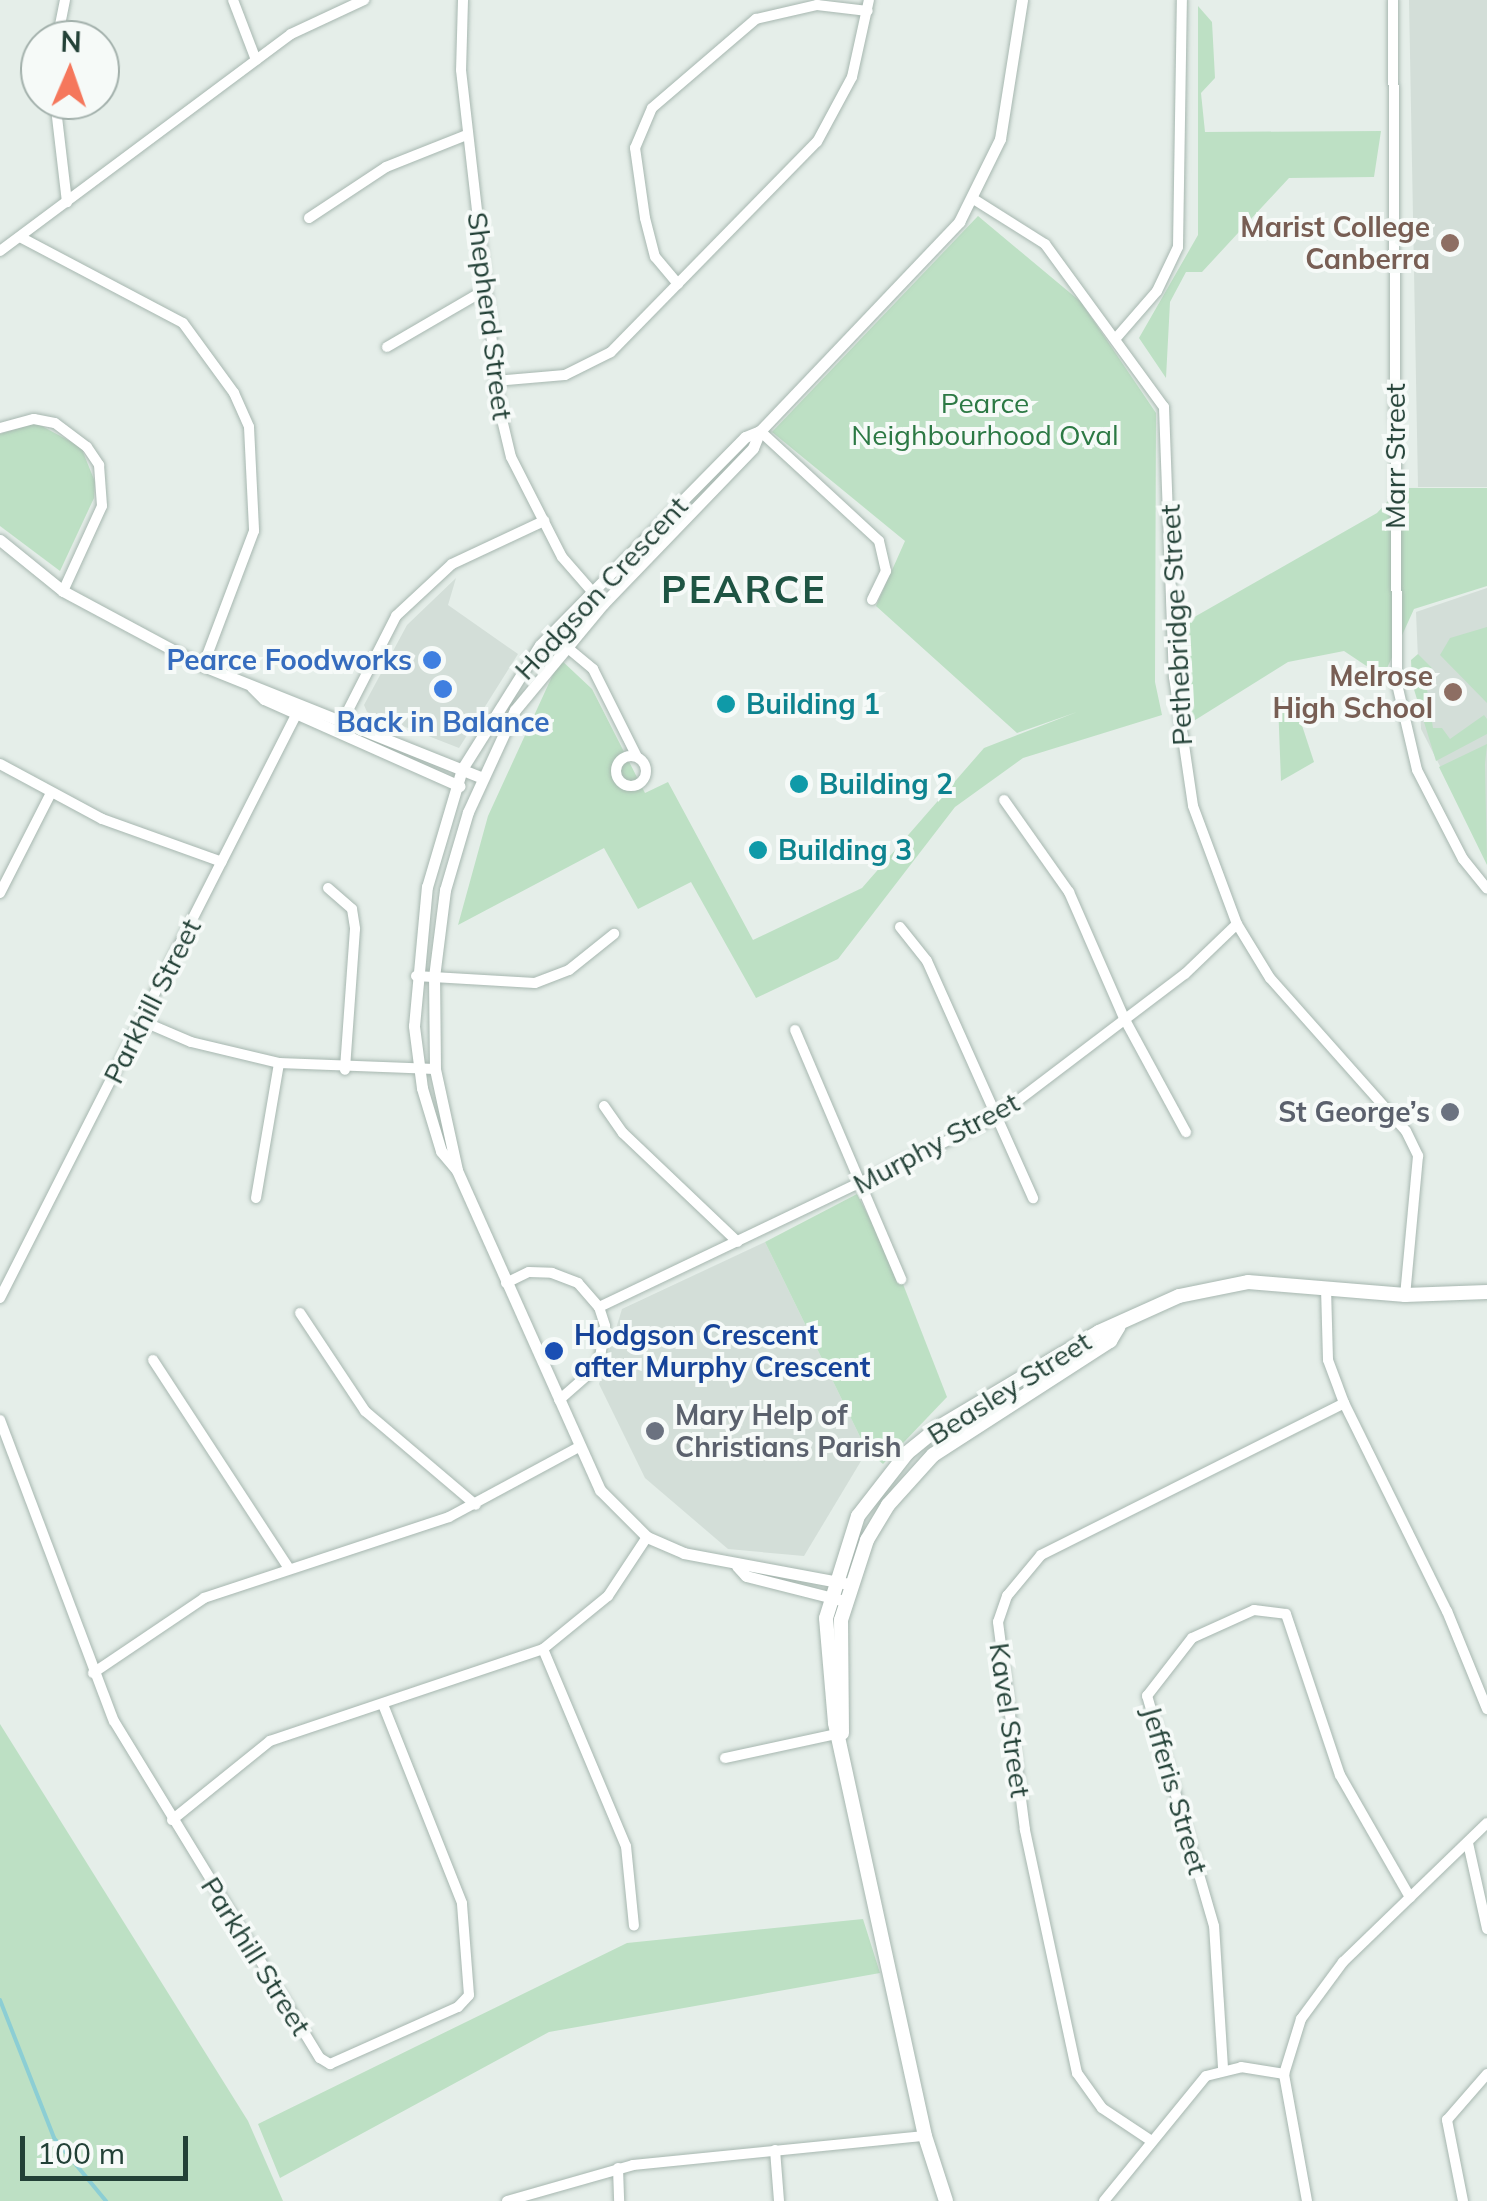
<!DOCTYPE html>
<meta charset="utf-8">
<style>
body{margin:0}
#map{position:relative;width:1487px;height:2201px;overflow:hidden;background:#e5eee9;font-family:Mulish,sans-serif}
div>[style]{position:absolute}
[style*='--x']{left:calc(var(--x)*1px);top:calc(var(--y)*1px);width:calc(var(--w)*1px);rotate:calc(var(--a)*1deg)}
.built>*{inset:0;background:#d3ded8}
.green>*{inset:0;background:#bde0c4}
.stream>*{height:4px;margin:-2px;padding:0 2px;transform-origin:2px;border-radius:2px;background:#8cced4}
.roads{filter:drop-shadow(0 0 2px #a7b7b0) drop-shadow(0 0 2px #a7b7b0)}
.minor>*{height:10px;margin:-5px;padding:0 5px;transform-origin:5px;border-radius:5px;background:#fff}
.minor>.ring{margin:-5px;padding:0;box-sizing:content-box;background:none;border:10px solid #fff;border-radius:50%}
.tertiary>*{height:11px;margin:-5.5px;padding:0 5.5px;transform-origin:5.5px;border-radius:5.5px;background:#fff}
.secondary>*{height:14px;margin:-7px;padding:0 7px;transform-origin:7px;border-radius:7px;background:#fff}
.dots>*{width:28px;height:28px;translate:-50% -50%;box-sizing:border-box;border:5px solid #f6faf8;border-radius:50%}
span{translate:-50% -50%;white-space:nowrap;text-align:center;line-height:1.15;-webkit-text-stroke:8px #f6faf8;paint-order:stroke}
.education-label{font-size:28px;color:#785e54;font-weight:700}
.right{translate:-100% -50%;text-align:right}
.street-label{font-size:28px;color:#234137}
.park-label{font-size:28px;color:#2c7944}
.shop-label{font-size:28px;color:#366cbe;font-weight:700}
.culture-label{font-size:28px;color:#0d838f;font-weight:700}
.left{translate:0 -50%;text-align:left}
.worship-label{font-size:28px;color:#5b616d;font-weight:700}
.transit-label{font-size:28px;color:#164399;font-weight:700}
.district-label{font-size:38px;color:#1e5443;font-weight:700;letter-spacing:2.5px}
.north{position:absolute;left:20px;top:20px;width:100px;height:100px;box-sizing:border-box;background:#f6faf8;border:2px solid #a2b0ab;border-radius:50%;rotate:2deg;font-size:28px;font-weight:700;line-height:40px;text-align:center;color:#234137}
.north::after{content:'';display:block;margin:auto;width:35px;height:45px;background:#f5775c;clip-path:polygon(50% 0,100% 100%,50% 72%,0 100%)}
.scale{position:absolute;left:20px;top:2136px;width:168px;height:45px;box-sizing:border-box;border:5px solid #234137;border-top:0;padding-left:12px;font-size:30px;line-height:35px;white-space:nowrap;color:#234137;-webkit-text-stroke:8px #f6faf8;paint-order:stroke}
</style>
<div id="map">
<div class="built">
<div style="clip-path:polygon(1409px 0,1487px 0,1487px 487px,1418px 487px)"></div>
<div style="clip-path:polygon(456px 578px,448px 605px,518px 654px,459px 748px,367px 712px,364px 705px,407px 625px)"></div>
<div style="clip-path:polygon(1487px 588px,1487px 858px,1421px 729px,1416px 612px)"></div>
<div style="clip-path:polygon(765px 1242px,867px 1451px,804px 1556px,728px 1549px,645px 1478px,599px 1384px,622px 1309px)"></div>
</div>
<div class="green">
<div style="clip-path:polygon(1198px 6px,1212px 22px,1215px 78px,1201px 93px,1205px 132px,1381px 131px,1374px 177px,1289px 178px,1202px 272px,1186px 272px,1170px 302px,1166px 378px,1139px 338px,1198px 235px)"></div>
<div style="clip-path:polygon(978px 216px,1081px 302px,1156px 413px,1155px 682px,1162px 715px,1023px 758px,955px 807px,838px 959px,756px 998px,691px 882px,638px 909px,604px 848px,458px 925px,488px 816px,560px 659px,592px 689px,645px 793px,668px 782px,753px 940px,862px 888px,984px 748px,1077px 712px,1017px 733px,876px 606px,905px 541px,772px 432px)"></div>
<div style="clip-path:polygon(36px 423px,81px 447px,95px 482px,94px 498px,60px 571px,0 526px,0 434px)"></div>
<div style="clip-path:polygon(1400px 488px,1487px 488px,1487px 586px,1414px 609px,1383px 677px,1344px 651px,1288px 662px,1184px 727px,1175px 628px,1377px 513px)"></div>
<div style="clip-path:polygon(1487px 627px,1487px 703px,1440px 655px,1450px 638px)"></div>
<div style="clip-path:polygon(1418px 654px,1432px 668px,1424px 670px,1433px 728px,1442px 728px,1450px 739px,1484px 715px,1487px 719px,1487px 734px,1436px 761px,1412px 683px,1411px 660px)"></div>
<div style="clip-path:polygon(1294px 701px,1314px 762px,1281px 781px,1278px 702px)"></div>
<div style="clip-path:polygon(1487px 744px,1485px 764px,1487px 865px,1439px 767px)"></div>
<div style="clip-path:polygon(857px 1194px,901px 1279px,947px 1397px,883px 1464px,867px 1451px,765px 1242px)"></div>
<div style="clip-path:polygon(0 1724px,248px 2121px,283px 2201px,0 2201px)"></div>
<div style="clip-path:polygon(863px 1919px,880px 1973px,549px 2032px,280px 2178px,258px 2124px,627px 1943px)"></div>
</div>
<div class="stream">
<div style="--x:0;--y:2000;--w:148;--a:68.6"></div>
<div style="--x:54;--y:2138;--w:82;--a:50.5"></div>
</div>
<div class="roads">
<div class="minor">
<div style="--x:233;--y:0;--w:64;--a:69"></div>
<div style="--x:463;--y:0;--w:70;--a:91.6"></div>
<div style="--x:461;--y:70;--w:343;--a:83.5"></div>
<div style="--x:500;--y:411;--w:47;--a:76.6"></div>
<div style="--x:511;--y:457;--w:112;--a:63"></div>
<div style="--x:562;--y:557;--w:62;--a:48.9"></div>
<div style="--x:1393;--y:0;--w:684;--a:89.66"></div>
<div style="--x:1397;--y:684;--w:88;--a:76.9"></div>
<div style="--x:1417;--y:770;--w:100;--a:62.7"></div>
<div style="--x:1463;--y:859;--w:38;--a:51"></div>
<div style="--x:57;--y:40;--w:41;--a:-78.7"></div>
<div style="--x:55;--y:100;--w:103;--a:83.3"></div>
<div style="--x:975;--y:200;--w:83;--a:32.2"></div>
<div style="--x:1045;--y:244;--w:202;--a:53.9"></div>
<div style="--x:1164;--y:407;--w:270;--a:87.9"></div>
<div style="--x:1174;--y:677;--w:130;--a:81.6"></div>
<div style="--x:1193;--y:806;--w:126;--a:69.6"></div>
<div style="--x:1237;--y:924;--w:63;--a:58.6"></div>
<div style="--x:1270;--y:978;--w:205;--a:48.4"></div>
<div style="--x:1406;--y:1131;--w:28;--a:64"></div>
<div style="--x:1418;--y:1156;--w:140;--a:95.3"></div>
<div style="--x:309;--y:218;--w:92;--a:-33.5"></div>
<div style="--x:386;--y:167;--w:87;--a:-21.6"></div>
<div style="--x:20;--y:237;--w:184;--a:27.8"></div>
<div style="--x:183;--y:323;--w:87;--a:53.9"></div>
<div style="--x:234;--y:393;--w:37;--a:66"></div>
<div style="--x:249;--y:427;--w:104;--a:87.2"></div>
<div style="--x:254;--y:531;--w:144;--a:110.7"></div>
<div style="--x:0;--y:251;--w:363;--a:-36.7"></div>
<div style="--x:291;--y:34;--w:81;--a:-25"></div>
<div style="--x:678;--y:284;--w:35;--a:-130"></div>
<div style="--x:655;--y:257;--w:40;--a:-104.4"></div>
<div style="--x:645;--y:218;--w:71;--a:-98.1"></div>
<div style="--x:635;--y:148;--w:43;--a:-67"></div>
<div style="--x:652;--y:108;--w:137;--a:-40.6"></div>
<div style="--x:756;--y:19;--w:63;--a:-12.9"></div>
<div style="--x:817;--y:5;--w:51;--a:6.7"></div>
<div style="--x:1117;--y:337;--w:61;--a:-49"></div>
<div style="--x:1157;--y:291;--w:49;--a:-64.5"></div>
<div style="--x:1178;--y:247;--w:247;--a:-89.1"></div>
<div style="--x:387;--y:347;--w:113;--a:-30.2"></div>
<div style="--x:495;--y:381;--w:70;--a:-4.9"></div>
<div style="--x:565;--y:375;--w:51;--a:-26.6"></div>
<div style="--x:611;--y:352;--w:294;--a:-45.6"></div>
<div style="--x:817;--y:142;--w:74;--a:-61.7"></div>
<div style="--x:852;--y:77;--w:79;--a:-77.6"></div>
<div style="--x:0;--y:428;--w:35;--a:-15"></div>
<div style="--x:34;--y:419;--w:21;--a:11"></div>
<div style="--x:55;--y:423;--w:40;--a:37"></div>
<div style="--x:87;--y:447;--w:22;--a:56"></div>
<div style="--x:99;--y:465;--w:41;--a:85.8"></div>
<div style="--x:102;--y:506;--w:94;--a:114.6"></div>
<div style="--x:760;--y:431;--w:162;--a:42.7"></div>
<div style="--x:879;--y:541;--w:31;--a:77"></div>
<div style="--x:886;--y:571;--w:32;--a:116"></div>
<div style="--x:551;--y:634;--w:55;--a:39.8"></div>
<div style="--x:593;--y:669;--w:98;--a:63.4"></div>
<div style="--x:339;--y:728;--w:126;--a:-63"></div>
<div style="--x:396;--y:616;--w:76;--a:-42.9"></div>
<div style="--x:452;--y:564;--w:102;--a:-25.1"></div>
<div class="ring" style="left:616px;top:756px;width:20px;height:20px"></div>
<div style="--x:0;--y:764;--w:116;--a:28.3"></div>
<div style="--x:102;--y:819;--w:127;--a:19.7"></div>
<div style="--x:1004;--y:800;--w:113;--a:54.8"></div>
<div style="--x:1069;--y:892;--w:137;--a:66.4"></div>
<div style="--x:1124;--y:1018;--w:130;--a:61.5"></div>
<div style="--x:328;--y:888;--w:32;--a:41"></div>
<div style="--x:352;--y:909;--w:20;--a:81"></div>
<div style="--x:355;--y:929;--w:141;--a:94.1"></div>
<div style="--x:0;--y:893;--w:110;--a:-63"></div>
<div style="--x:900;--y:927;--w:43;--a:51.5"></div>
<div style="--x:927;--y:961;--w:260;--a:65.9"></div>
<div style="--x:416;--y:976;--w:119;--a:3.4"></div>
<div style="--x:535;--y:983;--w:36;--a:-21"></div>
<div style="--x:569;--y:970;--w:58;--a:-38.7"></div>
<div style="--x:142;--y:1021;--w:53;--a:23.2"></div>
<div style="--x:191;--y:1042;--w:90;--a:13.4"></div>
<div style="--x:279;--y:1063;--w:156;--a:2.2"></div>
<div style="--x:795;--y:1030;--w:271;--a:66.9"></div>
<div style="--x:604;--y:1106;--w:33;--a:55"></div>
<div style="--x:623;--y:1133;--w:158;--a:43.5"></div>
<div style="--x:256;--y:1198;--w:137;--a:-80.3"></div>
<div style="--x:506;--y:1283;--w:25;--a:-26"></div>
<div style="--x:529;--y:1272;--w:23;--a:2"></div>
<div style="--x:552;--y:1273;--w:28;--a:21"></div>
<div style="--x:578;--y:1283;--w:32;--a:49"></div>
<div style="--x:599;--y:1307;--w:20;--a:72"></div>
<div style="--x:605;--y:1326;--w:39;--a:99"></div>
<div style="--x:599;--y:1365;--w:53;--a:138.8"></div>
<div style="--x:1326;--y:1288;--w:72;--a:88.4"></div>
<div style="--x:1328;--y:1360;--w:46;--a:69.6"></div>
<div style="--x:1344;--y:1403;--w:232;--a:63.7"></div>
<div style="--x:1447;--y:1611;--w:106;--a:67.8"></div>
<div style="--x:0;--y:1298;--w:658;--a:-63.08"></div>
<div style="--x:599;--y:1307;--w:439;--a:-25.5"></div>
<div style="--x:995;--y:1118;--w:238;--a:-37.2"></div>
<div style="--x:1185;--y:974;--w:72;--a:-43.9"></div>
<div style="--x:300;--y:1313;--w:118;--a:56.4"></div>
<div style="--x:365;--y:1411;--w:145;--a:40.3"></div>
<div style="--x:153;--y:1360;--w:247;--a:56.9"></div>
<div style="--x:0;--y:1420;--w:322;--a:69.3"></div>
<div style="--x:114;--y:1721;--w:395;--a:58.6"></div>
<div style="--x:320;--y:2058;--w:12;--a:31"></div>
<div style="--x:330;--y:2064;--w:140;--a:-24"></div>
<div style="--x:458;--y:2007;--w:16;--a:-47"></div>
<div style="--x:469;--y:1995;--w:92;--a:-94.4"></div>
<div style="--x:462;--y:1903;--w:214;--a:-111.7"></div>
<div style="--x:543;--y:1649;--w:214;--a:67.2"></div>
<div style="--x:626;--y:1846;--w:80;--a:84.3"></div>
<div style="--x:93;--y:1673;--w:134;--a:-34"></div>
<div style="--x:204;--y:1598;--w:258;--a:-18.3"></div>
<div style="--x:449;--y:1517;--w:148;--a:-28.3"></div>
<div style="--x:725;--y:1758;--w:119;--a:-12.2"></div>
<div style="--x:172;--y:1820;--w:126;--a:-38.9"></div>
<div style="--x:270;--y:1741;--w:288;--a:-18.6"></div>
<div style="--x:543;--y:1649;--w:84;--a:-39.2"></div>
<div style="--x:608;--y:1596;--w:71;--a:-56.5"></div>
<div style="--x:1468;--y:1843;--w:88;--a:77.5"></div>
<div style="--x:1223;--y:2068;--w:142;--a:-93.6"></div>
<div style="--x:1214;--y:1926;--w:240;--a:-106.2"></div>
<div style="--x:1147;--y:1696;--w:73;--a:-52.2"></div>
<div style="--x:1192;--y:1638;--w:68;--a:-24.3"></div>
<div style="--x:1254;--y:1610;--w:32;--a:7"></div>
<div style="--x:1286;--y:1614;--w:170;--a:71.5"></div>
<div style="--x:1340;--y:1775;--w:141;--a:60.2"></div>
<div style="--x:1150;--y:2140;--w:58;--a:-146.3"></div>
<div style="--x:1102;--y:2108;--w:43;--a:-125.5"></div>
<div style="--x:1077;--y:2073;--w:249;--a:-102.1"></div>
<div style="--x:1025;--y:1830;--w:210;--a:-97.4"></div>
<div style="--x:998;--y:1622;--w:28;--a:-71"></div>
<div style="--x:1007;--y:1596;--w:53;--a:-50.3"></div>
<div style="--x:1041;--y:1555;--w:339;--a:-26.6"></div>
<div style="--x:775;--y:2150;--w:51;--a:85.5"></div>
<div style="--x:618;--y:2168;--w:33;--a:88"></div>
<div style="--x:507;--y:2201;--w:131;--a:-15.9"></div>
<div style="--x:633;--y:2165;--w:293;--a:-5.7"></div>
<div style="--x:1104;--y:2201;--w:161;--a:-50.8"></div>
<div style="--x:1206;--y:2076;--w:36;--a:-14"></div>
<div style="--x:1241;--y:2067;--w:44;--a:9.2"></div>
<div style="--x:1307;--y:2201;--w:129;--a:-100.3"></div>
<div style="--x:1284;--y:2074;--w:58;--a:-72.8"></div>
<div style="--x:1301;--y:2019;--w:71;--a:-53.6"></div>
<div style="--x:1343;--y:1962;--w:200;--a:-44"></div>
<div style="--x:1463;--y:2201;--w:83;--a:-101.2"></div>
<div style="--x:1447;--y:2120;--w:61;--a:-49"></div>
</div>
<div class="tertiary">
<div style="--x:0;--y:540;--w:81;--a:39"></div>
<div style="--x:63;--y:591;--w:159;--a:28.2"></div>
<div style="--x:203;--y:666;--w:299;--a:21.8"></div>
<div style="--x:252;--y:687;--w:17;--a:45"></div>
<div style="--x:264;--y:699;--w:214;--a:24"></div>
<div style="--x:456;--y:1169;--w:23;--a:-130"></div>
<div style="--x:441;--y:1151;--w:66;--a:-106.8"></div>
<div style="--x:422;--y:1088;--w:63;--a:-97.4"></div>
<div style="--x:414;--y:1026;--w:140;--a:-84.7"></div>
<div style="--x:427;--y:887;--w:123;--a:-73.5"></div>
<div style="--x:462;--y:769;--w:146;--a:-57.8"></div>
<div style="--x:540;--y:645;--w:292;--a:-45.4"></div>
<div style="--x:745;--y:437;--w:16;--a:-22"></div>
<div style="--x:737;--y:1566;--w:13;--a:48"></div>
<div style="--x:746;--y:1576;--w:102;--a:14.2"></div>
<div style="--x:849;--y:1584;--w:168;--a:-169.4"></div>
<div style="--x:684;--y:1553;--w:40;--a:-156.6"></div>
<div style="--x:647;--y:1537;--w:66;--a:-135"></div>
<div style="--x:600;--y:1490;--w:350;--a:-114.1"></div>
<div style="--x:457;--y:1170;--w:103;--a:-102.3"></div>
<div style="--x:435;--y:1069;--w:92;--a:-90.6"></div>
<div style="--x:434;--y:977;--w:88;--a:-82.8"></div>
<div style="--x:445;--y:890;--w:81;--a:-73.6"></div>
<div style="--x:468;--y:812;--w:112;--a:-65.3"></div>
<div style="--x:515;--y:710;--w:138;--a:-50.3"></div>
<div style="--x:603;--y:604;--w:216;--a:-46.1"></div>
<div style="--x:753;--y:448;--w:18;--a:-68"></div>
<div style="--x:760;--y:431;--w:289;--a:-46.4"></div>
<div style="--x:959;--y:222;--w:93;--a:-63.7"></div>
<div style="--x:1000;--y:139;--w:141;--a:-81"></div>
</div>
<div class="secondary">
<div style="--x:842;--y:1733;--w:113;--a:-90.5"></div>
<div style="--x:841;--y:1620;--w:84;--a:-72"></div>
<div style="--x:867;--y:1540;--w:41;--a:-59"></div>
<div style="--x:888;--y:1505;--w:67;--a:-48"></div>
<div style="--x:933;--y:1455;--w:211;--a:-32.8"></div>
<div style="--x:1110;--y:1341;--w:17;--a:-59"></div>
<div style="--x:946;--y:2201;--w:68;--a:-107.9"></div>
<div style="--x:925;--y:2136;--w:423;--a:-102.3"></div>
<div style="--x:835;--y:1723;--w:105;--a:-94.9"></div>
<div style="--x:826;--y:1618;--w:107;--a:-72.6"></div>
<div style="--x:858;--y:1516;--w:80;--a:-52.1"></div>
<div style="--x:907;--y:1453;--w:41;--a:-39.1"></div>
<div style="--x:939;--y:1427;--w:186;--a:-30.7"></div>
<div style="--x:1099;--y:1332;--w:88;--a:-24.2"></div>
<div style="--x:1179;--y:1296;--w:70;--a:-11.5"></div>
<div style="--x:1248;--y:1282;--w:158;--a:4.7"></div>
<div style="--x:1405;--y:1295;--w:82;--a:-2.1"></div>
</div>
</div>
<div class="dots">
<div style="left:1450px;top:243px;background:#8d6e63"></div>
<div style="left:432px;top:660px;background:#3f7fe0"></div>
<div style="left:443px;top:689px;background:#3f7fe0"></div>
<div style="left:1453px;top:692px;background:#8d6e63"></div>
<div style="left:726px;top:704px;background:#0f9aa8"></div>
<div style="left:799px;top:784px;background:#0f9aa8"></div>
<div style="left:758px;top:850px;background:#0f9aa8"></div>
<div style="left:1450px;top:1112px;background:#6b7280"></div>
<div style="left:554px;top:1351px;background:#1a4fb4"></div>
<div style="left:655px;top:1431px;background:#6b7280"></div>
</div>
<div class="education-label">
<span class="right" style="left:1430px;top:243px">Marist College<br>Canberra</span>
<span class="right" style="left:1433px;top:692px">Melrose<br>High School</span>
</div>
<div class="street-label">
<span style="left:490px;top:316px;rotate:83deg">Shepherd Street</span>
<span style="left:1395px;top:456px;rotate:-90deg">Marr Street</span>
<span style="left:601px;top:588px;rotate:-47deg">Hodgson Crescent</span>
<span style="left:1176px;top:625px;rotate:-93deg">Pethebridge Street</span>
<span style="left:152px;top:1001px;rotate:-63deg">Parkhill Street</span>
<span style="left:936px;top:1143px;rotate:-28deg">Murphy Street</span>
<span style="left:1009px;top:1388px;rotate:-32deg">Beasley Street</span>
<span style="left:1010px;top:1720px;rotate:82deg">Kavel Street</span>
<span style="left:1175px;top:1790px;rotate:74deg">Jefferis Street</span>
<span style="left:256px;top:1956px;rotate:58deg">Parkhill Street</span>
</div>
<div class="park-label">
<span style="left:985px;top:419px">Pearce<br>Neighbourhood Oval</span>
</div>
<div class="shop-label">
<span class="right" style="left:412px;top:660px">Pearce Foodworks</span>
<span style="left:443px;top:722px">Back in Balance</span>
</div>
<div class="culture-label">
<span class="left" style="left:746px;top:704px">Building 1</span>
<span class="left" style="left:819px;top:784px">Building 2</span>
<span class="left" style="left:778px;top:850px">Building 3</span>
</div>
<div class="worship-label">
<span class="right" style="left:1430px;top:1112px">St George’s</span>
<span class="left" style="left:675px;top:1431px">Mary Help of<br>Christians Parish</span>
</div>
<div class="transit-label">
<span class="left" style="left:574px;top:1351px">Hodgson Crescent<br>after Murphy Crescent</span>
</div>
<div class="district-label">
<span style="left:744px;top:590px">PEARCE</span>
</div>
<div class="north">N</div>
<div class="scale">100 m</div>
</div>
